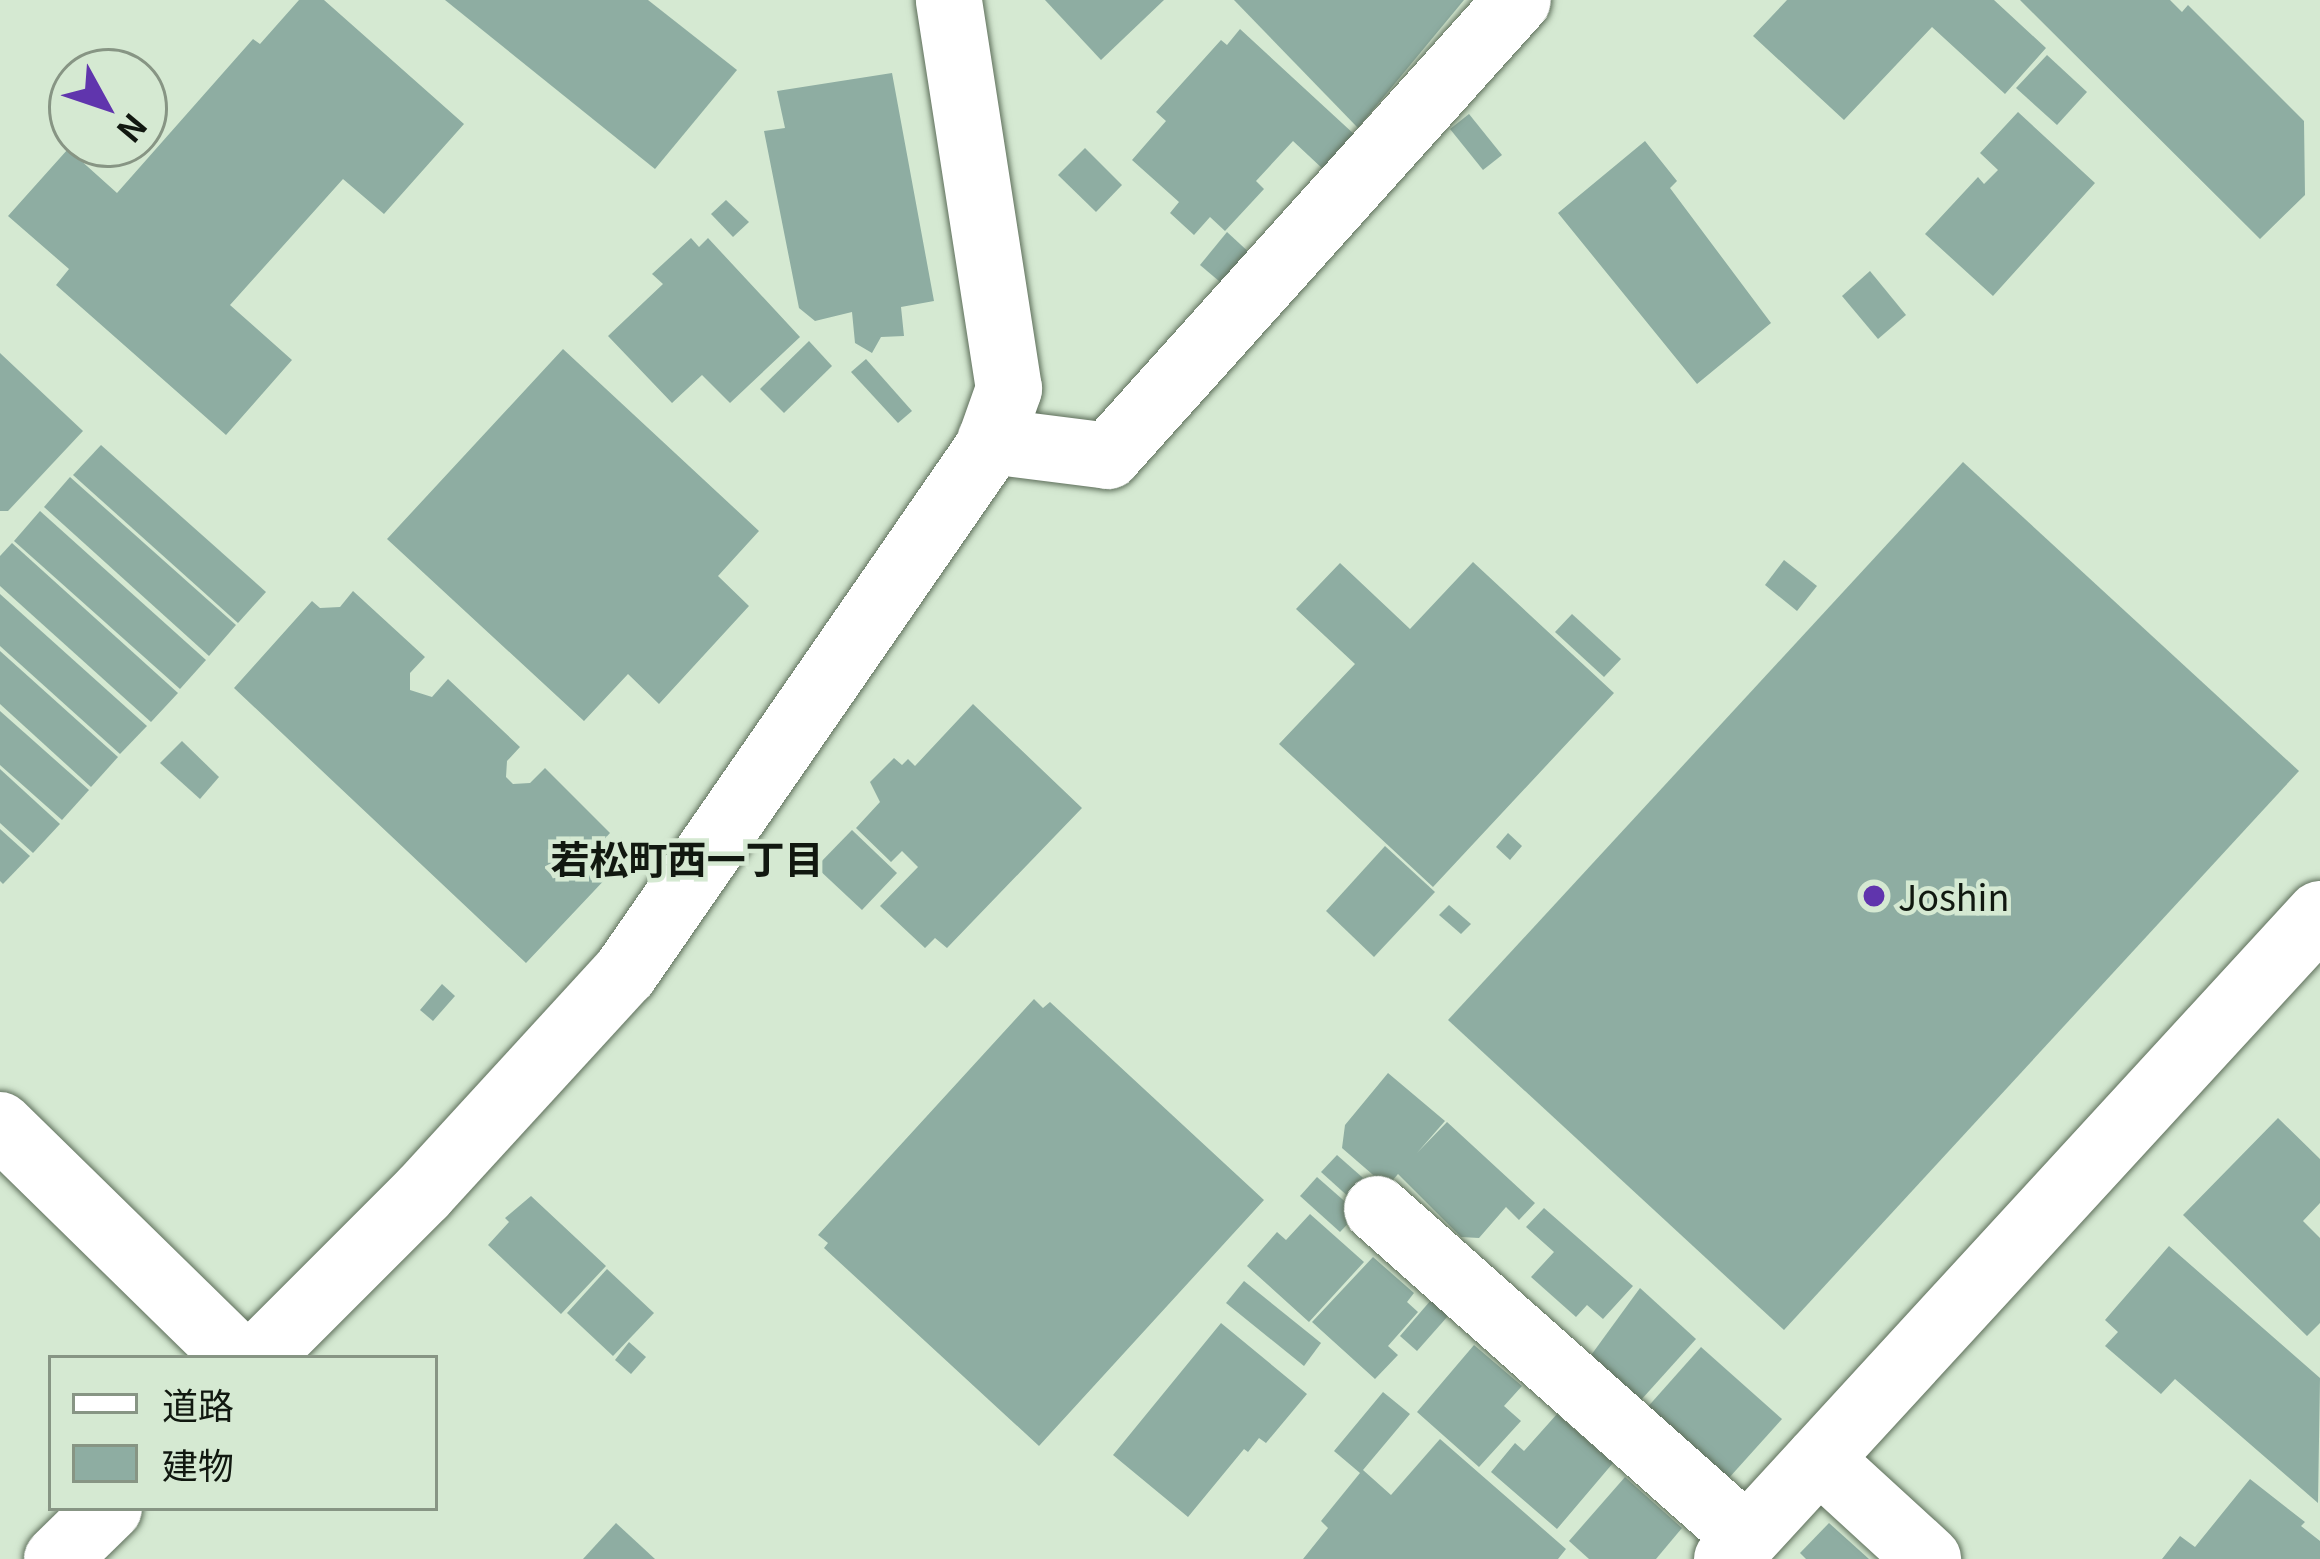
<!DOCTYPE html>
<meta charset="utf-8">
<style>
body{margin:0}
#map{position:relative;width:2320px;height:1559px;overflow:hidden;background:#d5e9d2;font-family:Georgia,"Noto Sans JP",serif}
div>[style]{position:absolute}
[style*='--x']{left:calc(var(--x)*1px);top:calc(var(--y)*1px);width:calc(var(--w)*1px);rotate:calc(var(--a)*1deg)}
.building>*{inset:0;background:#8eada2}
.roads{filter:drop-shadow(0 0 3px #5d6e5a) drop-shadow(0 0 3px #5d6e5a)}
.minor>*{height:66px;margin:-33px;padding:0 33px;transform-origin:33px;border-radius:33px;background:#fff}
.dots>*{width:33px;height:33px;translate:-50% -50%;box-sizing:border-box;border:6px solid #d5e9d2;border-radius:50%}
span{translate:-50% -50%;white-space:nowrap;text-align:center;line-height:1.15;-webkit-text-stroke:9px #d5e9d2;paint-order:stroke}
.poi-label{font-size:36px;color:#111810}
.left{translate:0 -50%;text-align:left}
.neighbourhood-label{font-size:39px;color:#111810;font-weight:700}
.legend{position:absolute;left:48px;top:1355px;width:390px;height:156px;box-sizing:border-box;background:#d5e9d2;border:3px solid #879584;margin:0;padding:15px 21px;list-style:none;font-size:36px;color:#111810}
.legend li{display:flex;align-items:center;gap:24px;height:60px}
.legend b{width:60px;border:3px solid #879584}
.north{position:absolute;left:48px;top:48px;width:120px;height:120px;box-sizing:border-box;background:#d5e9d2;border:3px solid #879584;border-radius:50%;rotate:130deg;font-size:33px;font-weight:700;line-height:48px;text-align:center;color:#111810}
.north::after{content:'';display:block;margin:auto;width:42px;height:54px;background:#6035ad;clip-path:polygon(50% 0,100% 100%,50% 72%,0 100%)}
</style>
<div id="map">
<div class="building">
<div style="clip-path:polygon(299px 0,324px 0,464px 124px,384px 214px,343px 179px,230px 305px,292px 360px,226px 435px,56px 285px,69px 269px,8px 216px,68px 149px,117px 193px,253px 39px,260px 44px)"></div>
<div style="clip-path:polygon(445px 0,648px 0,737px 70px,655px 169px)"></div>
<div style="clip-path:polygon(1045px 0,1164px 0,1101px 60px)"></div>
<div style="clip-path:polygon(1234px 0,1464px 0,1358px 128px)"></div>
<div style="clip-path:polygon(1787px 0,1994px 0,2046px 48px,2005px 94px,1932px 27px,1844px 120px,1753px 36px)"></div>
<div style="clip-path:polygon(2020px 0,2170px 0,2182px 12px,2188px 5px,2304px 121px,2305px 195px,2260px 239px)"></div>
<div style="clip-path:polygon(1240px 29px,1355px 135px,1324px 170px,1293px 141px,1256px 181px,1264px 189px,1225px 231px,1210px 217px,1194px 235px,1170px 213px,1179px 202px,1132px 160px,1166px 121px,1156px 112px,1221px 40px,1227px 45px)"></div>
<div style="clip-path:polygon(2047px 55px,2087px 92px,2057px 125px,2016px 88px)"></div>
<div style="clip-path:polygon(892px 73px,934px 301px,901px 307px,904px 336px,881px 337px,872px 353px,855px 343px,852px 312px,815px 321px,799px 308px,764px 131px,785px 128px,777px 91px)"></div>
<div style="clip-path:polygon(2018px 112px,2095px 183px,1993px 296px,1925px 234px,1978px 177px,1984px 184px,1998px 170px,1980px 153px)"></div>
<div style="clip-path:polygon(1469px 114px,1502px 155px,1483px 170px,1450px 129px)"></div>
<div style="clip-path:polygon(1645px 141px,1677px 181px,1670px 188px,1771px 323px,1697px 384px,1558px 213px)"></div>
<div style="clip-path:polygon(1085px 148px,1122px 185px,1096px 212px,1058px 175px)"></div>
<div style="clip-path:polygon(726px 200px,749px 222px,733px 237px,711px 214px)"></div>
<div style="clip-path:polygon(1227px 232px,1253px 256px,1226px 287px,1200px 265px)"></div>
<div style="clip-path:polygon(691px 238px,699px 247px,708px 238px,800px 337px,730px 403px,702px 375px,672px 403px,608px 336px,663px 284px,652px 274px)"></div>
<div style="clip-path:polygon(1870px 271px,1906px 315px,1878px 339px,1842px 296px)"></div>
<div style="clip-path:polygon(809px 341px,832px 366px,784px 413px,760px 389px)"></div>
<div style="clip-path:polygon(563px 349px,759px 531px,718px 576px,749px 606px,659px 704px,628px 674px,584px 721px,387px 539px)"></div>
<div style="clip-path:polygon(0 353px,83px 431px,8px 511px,0 511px)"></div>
<div style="clip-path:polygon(866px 359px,912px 411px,898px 423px,851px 372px)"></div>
<div style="clip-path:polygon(101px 445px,266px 592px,238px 623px,73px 475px)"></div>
<div style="clip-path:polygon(1963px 462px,2299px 771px,1784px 1330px,1448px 1020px)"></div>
<div style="clip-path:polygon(70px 477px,236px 625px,209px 656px,44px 507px)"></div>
<div style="clip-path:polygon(40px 511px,206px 660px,180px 689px,14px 541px)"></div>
<div style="clip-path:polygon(12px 543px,178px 693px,151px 722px,0 586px,0 556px)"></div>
<div style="clip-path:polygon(1784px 560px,1817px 586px,1797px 611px,1765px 585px)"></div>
<div style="clip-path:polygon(1473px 562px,1614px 693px,1433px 887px,1279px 744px,1355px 664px,1296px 609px,1340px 563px,1410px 629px)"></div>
<div style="clip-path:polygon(353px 591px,425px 657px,410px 673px,410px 690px,432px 697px,448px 679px,520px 747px,507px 761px,506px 777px,513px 784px,530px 783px,545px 768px,610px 833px,601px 843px,610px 874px,526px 963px,234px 688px,312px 601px,320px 608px,340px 607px)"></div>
<div style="clip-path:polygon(0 594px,147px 726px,120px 754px,0 646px)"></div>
<div style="clip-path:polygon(1572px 614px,1621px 659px,1604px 677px,1555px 632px)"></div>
<div style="clip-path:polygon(0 651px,118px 757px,91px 787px,0 704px)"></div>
<div style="clip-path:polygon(973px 704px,1082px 808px,947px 948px,935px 938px,925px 948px,880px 906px,918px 867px,902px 851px,891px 862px,856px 828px,880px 802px,870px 782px,894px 758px,902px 765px,908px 759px,915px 766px)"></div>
<div style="clip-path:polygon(0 711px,89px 790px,62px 820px,0 765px)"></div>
<div style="clip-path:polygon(182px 741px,219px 777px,200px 799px,160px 763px)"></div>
<div style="clip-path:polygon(0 769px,60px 824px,33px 853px,0 823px)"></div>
<div style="clip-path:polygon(0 829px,30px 856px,3px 884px,0 881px)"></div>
<div style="clip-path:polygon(852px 830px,897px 873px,862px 910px,816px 867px)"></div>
<div style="clip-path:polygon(1508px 833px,1522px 846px,1510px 860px,1496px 847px)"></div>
<div style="clip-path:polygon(1385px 846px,1435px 892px,1374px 957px,1326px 911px)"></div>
<div style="clip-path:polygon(1449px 905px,1471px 924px,1461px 934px,1439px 915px)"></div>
<div style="clip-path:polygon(442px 984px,455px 996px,433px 1021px,420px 1010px)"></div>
<div style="clip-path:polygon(1034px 999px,1043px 1008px,1050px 1002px,1264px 1200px,1039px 1446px,824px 1248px,828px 1243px,818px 1235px)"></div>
<div style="clip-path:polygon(1388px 1073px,1445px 1121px,1417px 1153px,1447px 1122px,1535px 1203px,1519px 1220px,1506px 1207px,1479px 1238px,1461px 1237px,1398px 1174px,1387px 1187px,1342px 1148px,1345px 1125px)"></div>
<div style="clip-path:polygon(2278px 1118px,2320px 1159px,2320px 1203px,2303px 1221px,2320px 1238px,2320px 1323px,2307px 1336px,2183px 1215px)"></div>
<div style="clip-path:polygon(1337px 1155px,1379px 1192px,1362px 1209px,1321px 1172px)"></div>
<div style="clip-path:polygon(1317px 1177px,1358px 1213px,1340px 1232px,1300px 1196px)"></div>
<div style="clip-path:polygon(531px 1196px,606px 1266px,561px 1314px,488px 1245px,509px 1222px,505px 1218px)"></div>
<div style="clip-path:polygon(1544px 1208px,1633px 1286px,1603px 1319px,1587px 1305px,1576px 1317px,1531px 1277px,1554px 1252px,1526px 1227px)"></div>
<div style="clip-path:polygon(1310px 1214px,1364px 1262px,1309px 1322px,1247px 1266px,1277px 1232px,1286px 1240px)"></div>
<div style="clip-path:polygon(2169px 1246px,2320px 1378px,2318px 1503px,2175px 1379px,2161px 1394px,2105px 1346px,2118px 1332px,2105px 1320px)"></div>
<div style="clip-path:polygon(1373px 1257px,1414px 1293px,1407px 1302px,1418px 1312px,1388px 1346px,1398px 1355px,1375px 1379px,1312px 1322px)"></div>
<div style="clip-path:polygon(607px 1269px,654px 1313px,613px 1356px,567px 1313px)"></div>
<div style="clip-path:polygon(1244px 1281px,1321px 1343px,1304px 1366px,1226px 1303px)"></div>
<div style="clip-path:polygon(1640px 1288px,1696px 1339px,1641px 1400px,1589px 1358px)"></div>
<div style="clip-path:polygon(1431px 1300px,1448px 1316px,1417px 1351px,1400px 1336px)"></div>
<div style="clip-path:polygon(1221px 1323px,1307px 1394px,1266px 1443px,1259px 1438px,1248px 1452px,1244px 1449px,1188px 1517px,1113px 1455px)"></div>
<div style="clip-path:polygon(629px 1342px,646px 1357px,631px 1374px,615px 1360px)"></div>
<div style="clip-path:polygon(1474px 1345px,1522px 1386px,1504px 1406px,1521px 1421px,1479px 1467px,1417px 1412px)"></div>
<div style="clip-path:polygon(1701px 1347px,1782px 1419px,1728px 1479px,1645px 1410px)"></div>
<div style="clip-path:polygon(1383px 1392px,1410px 1414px,1363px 1470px,1391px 1495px,1440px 1439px,1566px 1549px,1558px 1559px,1303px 1559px,1328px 1528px,1321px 1521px,1360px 1473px,1334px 1451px)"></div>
<div style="clip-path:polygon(1557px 1414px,1613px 1463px,1557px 1529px,1491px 1472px,1515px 1443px,1524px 1451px)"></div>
<div style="clip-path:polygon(1625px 1477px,1682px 1528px,1656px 1559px,1589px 1559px,1569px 1541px)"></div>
<div style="clip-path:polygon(2250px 1479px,2305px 1522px,2301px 1526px,2320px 1541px,2320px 1559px,2162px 1559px,2180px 1536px,2195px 1547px)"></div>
<div style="clip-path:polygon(616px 1523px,655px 1559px,583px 1559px)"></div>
<div style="clip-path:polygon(1829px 1523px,1869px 1559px,1806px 1559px,1800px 1553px)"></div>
</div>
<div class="roads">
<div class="minor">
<div style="--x:990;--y:441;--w:119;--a:7.2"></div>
<div style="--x:1108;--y:456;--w:613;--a:-48.04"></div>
<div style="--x:0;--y:1125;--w:333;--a:44.4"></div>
<div style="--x:1377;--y:1209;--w:494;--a:41.6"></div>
<div style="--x:258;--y:1358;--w:235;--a:-45"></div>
<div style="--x:424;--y:1192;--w:297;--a:-47.5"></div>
<div style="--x:625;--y:973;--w:638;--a:-55.34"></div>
<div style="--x:988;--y:448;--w:63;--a:-70.4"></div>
<div style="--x:1009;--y:389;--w:394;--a:-98.8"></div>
<div style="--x:1819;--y:1459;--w:148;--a:42.5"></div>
<div style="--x:57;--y:1559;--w:73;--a:-44.4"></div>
<div style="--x:1727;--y:1559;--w:876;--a:-47.41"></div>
</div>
</div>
<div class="dots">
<div style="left:1874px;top:896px;background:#6035ad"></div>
</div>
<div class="poi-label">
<span class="left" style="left:1898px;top:896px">Joshin</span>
</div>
<div class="neighbourhood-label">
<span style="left:687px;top:857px">若松町西一丁目</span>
</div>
<ul class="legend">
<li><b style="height:15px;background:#fff"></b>道路</li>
<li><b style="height:33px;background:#8eada2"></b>建物</li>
</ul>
<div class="north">N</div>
</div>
